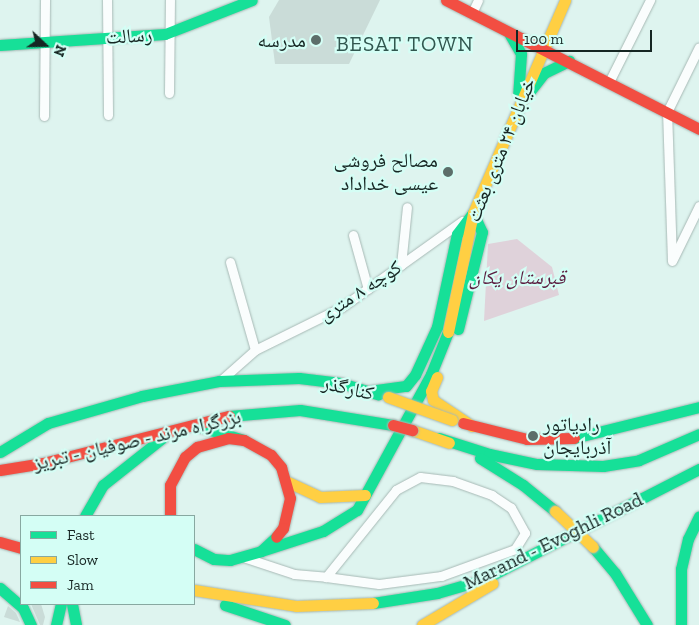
<!DOCTYPE html>
<meta charset="utf-8">
<style>
body{margin:0}
#map{position:relative;width:699px;height:625px;overflow:hidden;background:#def4ef;font-family:"Zilla Slab","Noto Naskh Arabic",serif}
div>[style]{position:absolute}
[style*='--x']{left:calc(var(--x)*1px);top:calc(var(--y)*1px);width:calc(var(--w)*1px);rotate:calc(var(--a)*1deg)}
.green>*{inset:0;background:#dfd2da}
.building>*{inset:0;background:#cadcd8}
.roads{filter:drop-shadow(0 0 1px #a7b9b5) drop-shadow(0 0 1px #a7b9b5)}
.street>*{height:9px;margin:-4.5px;padding:0 4.5px;transform-origin:4.5px;border-radius:4.5px;background:#fafdfd}
.fast>*{height:11px;margin:-5.5px;padding:0 5.5px;transform-origin:5.5px;border-radius:5.5px;background:#16e098}
.slow>*{height:11px;margin:-5.5px;padding:0 5.5px;transform-origin:5.5px;border-radius:5.5px;background:#ffcf43}
.jam>*{height:11px;margin:-5.5px;padding:0 5.5px;transform-origin:5.5px;border-radius:5.5px;background:#f24e42}
.bridges{filter:drop-shadow(0 0 1px #a7b9b5) drop-shadow(0 0 1px #a7b9b5)}
.slow-bridge>*{height:11px;margin:-5.5px;padding:0 5.5px;transform-origin:5.5px;border-radius:5.5px;background:#ffcf43}
.jam-bridge>*{height:11px;margin:-5.5px;padding:0 5.5px;transform-origin:5.5px;border-radius:5.5px;background:#f24e42}
.dots>*{width:14px;height:14px;translate:-50% -50%;box-sizing:border-box;border:2px solid #d4fef5;border-radius:50%}
span{translate:-50% -50%;white-space:nowrap;text-align:center;line-height:1.15;-webkit-text-stroke:4.5px #d4fef5;paint-order:stroke}
.street-label{font-size:20px;color:#162623}
.poi-label{font-size:20px;color:#162623}
.right{translate:-100% -50%;text-align:right}
.left{translate:0 -50%;text-align:left}
.park-label{font-size:20px;color:#5b1c3f;font-style:italic}
.neighbourhood-label{font-size:21px;color:#31564f;letter-spacing:1px}
.legend{position:absolute;left:20px;top:515px;width:175px;height:90px;box-sizing:border-box;background:#d4fef5;border:1px solid #88a8a1;margin:0;padding:6px 9px;list-style:none;font-size:15px;color:#162623}
.legend li{display:flex;align-items:center;gap:10px;height:25px}
.legend b{width:25px;border:1px solid #88a8a1}
.north{position:absolute;left:20px;top:20px;width:50px;height:50px;-webkit-text-stroke:4px #d4fef5;paint-order:stroke;rotate:111deg;font-size:14px;font-weight:700;line-height:20px;text-align:center;color:#162623}
.north::after{content:'';display:block;margin:auto;width:18px;height:22px;background:#162623;clip-path:polygon(50% 0,100% 100%,50% 72%,0 100%)}
.scale{position:absolute;left:516px;top:30px;width:136px;height:22px;box-sizing:border-box;border:2px solid #162623;border-top:0;padding-left:6px;font-size:15px;line-height:18px;white-space:nowrap;color:#162623;-webkit-text-stroke:4px #d4fef5;paint-order:stroke}
</style>
<div id="map">
<div class="green">
<div style="clip-path:polygon(517px 239px,552px 267px,559px 295px,484px 321px,488px 244px)"></div>
</div>
<div class="building">
<div style="clip-path:polygon(279px 0,380px 0,349px 64px,275px 64px,269px 17px)"></div>
<div style="clip-path:polygon(31px 604px,41px 604px,45px 617px,43px 625px,40px 625px)"></div>
<div style="clip-path:polygon(8px 606px,16px 613px,20px 622px,4px 617px)"></div>
</div>
<div class="roads">
<div class="street">
<div style="--x:107;--y:0;--w:115;--a:89.5"></div>
<div style="--x:472;--y:13;--w:14;--a:-65"></div>
<div style="--x:609;--y:82;--w:92;--a:-63.4"></div>
<div style="--x:169;--y:93;--w:93;--a:-89.4"></div>
<div style="--x:44;--y:116;--w:116;--a:-89.5"></div>
<div style="--x:353;--y:235;--w:56;--a:74.5"></div>
<div style="--x:673;--y:259;--w:59;--a:-63.9"></div>
<div style="--x:672;--y:261;--w:149;--a:-91.9"></div>
<div style="--x:667;--y:112;--w:72;--a:-63.8"></div>
<div style="--x:230;--y:262;--w:91;--a:74.1"></div>
<div style="--x:401;--y:265;--w:58;--a:-84.1"></div>
<div style="--x:220;--y:381;--w:47;--a:-41.5"></div>
<div style="--x:255;--y:350;--w:97;--a:-26.3"></div>
<div style="--x:342;--y:307;--w:148;--a:-35.6"></div>
<div style="--x:246;--y:558;--w:51;--a:18.4"></div>
<div style="--x:294;--y:574;--w:32;--a:5"></div>
<div style="--x:326;--y:577;--w:53;--a:7.5"></div>
<div style="--x:379;--y:584;--w:63;--a:-7.4"></div>
<div style="--x:441;--y:576;--w:79;--a:-20"></div>
<div style="--x:515;--y:549;--w:19;--a:-58"></div>
<div style="--x:525;--y:533;--w:29;--a:-119"></div>
<div style="--x:511;--y:508;--w:23;--a:-146"></div>
<div style="--x:492;--y:495;--w:41;--a:-160.3"></div>
<div style="--x:453;--y:481;--w:33;--a:-173"></div>
<div style="--x:420;--y:477;--w:27;--a:152"></div>
<div style="--x:396;--y:490;--w:112;--a:128.8"></div>
</div>
<div class="fast">
<div style="--x:509;--y:33;--w:24;--a:60"></div>
<div style="--x:521;--y:54;--w:39;--a:94"></div>
<div style="--x:0;--y:45;--w:165;--a:-3.8"></div>
<div style="--x:165;--y:34;--w:93;--a:-21.3"></div>
<div style="--x:530;--y:91;--w:23;--a:-52"></div>
<div style="--x:544;--y:73;--w:28;--a:-26"></div>
<div style="--x:369;--y:391;--w:37;--a:-8"></div>
<div style="--x:406;--y:386;--w:14;--a:-51"></div>
<div style="--x:415;--y:375;--w:53;--a:-65.4"></div>
<div style="--x:437;--y:327;--w:95;--a:-77.9"></div>
<div style="--x:457;--y:234;--w:26;--a:-53"></div>
<div style="--x:473;--y:213;--w:21;--a:65"></div>
<div style="--x:482;--y:232;--w:100;--a:103.9"></div>
<div style="--x:229;--y:416;--w:71;--a:-4.8"></div>
<div style="--x:300;--y:410;--w:94;--a:9.2"></div>
<div style="--x:194;--y:425;--w:52;--a:16.7"></div>
<div style="--x:439;--y:438;--w:52;--a:17.7"></div>
<div style="--x:489;--y:454;--w:49;--a:11.8"></div>
<div style="--x:537;--y:464;--w:66;--a:1.7"></div>
<div style="--x:603;--y:466;--w:36;--a:-9"></div>
<div style="--x:639;--y:460;--w:65;--a:-23.4"></div>
<div style="--x:574;--y:438;--w:129;--a:-13.9"></div>
<div style="--x:0;--y:452;--w:56;--a:-31.1"></div>
<div style="--x:48;--y:423;--w:98;--a:-16"></div>
<div style="--x:142;--y:396;--w:78;--a:-11"></div>
<div style="--x:219;--y:381;--w:80;--a:-2.1"></div>
<div style="--x:299;--y:378;--w:42;--a:6.8"></div>
<div style="--x:341;--y:383;--w:39;--a:17"></div>
<div style="--x:480;--y:458;--w:51;--a:32.1"></div>
<div style="--x:523;--y:485;--w:41;--a:39.1"></div>
<div style="--x:85;--y:516;--w:36;--a:-60"></div>
<div style="--x:103;--y:485;--w:80;--a:-38.4"></div>
<div style="--x:593;--y:547;--w:34;--a:50"></div>
<div style="--x:615;--y:573;--w:61;--a:58.4"></div>
<div style="--x:194;--y:549;--w:22;--a:27"></div>
<div style="--x:214;--y:559;--w:16;--a:4"></div>
<div style="--x:230;--y:560;--w:32;--a:-16"></div>
<div style="--x:261;--y:551;--w:21;--a:-43"></div>
<div style="--x:261;--y:551;--w:65;--a:-17.9"></div>
<div style="--x:323;--y:531;--w:40;--a:-32"></div>
<div style="--x:357;--y:510;--w:155;--a:-61.4"></div>
<div style="--x:431;--y:374;--w:45;--a:-68"></div>
<div style="--x:0;--y:588;--w:30;--a:41"></div>
<div style="--x:23;--y:608;--w:19;--a:65"></div>
<div style="--x:373;--y:603;--w:65;--a:-8.9"></div>
<div style="--x:437;--y:593;--w:47;--a:-16.1"></div>
<div style="--x:482;--y:580;--w:244;--a:-27.1"></div>
<div style="--x:72;--y:604;--w:21;--a:79"></div>
<div style="--x:225;--y:605;--w:63;--a:18.4"></div>
<div style="--x:56;--y:625;--w:22;--a:-77"></div>
<div style="--x:681;--y:625;--w:56;--a:-90"></div>
<div style="--x:681;--y:569;--w:31;--a:-77"></div>
<div style="--x:688;--y:539;--w:25;--a:-64"></div>
</div>
<div class="slow">
<div style="--x:448;--y:332;--w:122;--a:-78.1"></div>
<div style="--x:473;--y:213;--w:232;--a:-66.6"></div>
<div style="--x:437;--y:377;--w:15;--a:113"></div>
<div style="--x:431;--y:391;--w:9;--a:77"></div>
<div style="--x:433;--y:400;--w:47;--a:33.7"></div>
<div style="--x:412;--y:430;--w:39;--a:19"></div>
<div style="--x:288;--y:482;--w:35;--a:25"></div>
<div style="--x:320;--y:497;--w:45;--a:-2.5"></div>
<div style="--x:194;--y:590;--w:103;--a:8.9"></div>
<div style="--x:296;--y:606;--w:77;--a:-2.2"></div>
<div style="--x:422;--y:625;--w:82;--a:-30.6"></div>
</div>
<div class="jam">
<div style="--x:446;--y:0;--w:284;--a:27"></div>
<div style="--x:463;--y:423;--w:66;--a:14"></div>
<div style="--x:527;--y:439;--w:47;--a:-1.2"></div>
<div style="--x:0;--y:470;--w:44;--a:-9.2"></div>
<div style="--x:43;--y:463;--w:192;--a:-14.2"></div>
<div style="--x:170;--y:516;--w:31;--a:-90"></div>
<div style="--x:170;--y:485;--w:32;--a:-62"></div>
<div style="--x:185;--y:457;--w:16;--a:-40"></div>
<div style="--x:197;--y:447;--w:32;--a:-16"></div>
<div style="--x:228;--y:438;--w:16;--a:7"></div>
<div style="--x:244;--y:440;--w:31;--a:29"></div>
<div style="--x:271;--y:455;--w:16;--a:50"></div>
<div style="--x:281;--y:467;--w:32;--a:74"></div>
<div style="--x:290;--y:498;--w:31;--a:103"></div>
<div style="--x:283;--y:528;--w:11;--a:128"></div>
<div style="--x:0;--y:542;--w:22;--a:16"></div>
</div>
</div>
<div class="bridges">
<div class="slow-bridge">
<div style="--x:388;--y:397;--w:68;--a:19.8"></div>
<div style="--x:555;--y:511;--w:52;--a:43.5"></div>
</div>
<div class="jam-bridge">
<div style="--x:393;--y:425;--w:20;--a:15"></div>
</div>
</div>
<div class="dots">
<div style="left:316px;top:40px;background:#5c6e6a"></div>
<div style="left:448px;top:172px;background:#5c6e6a"></div>
<div style="left:533px;top:436px;background:#5c6e6a"></div>
</div>
<div class="street-label">
<span style="left:129px;top:36px;rotate:-4deg">رسالت</span>
<span style="left:501px;top:150px;rotate:-68deg">خیابان ۲۴ متری بعثت</span>
<span style="left:360px;top:291px;rotate:-33deg">کوچه ۸ متری</span>
<span style="left:348px;top:388px;rotate:13deg">کنارگذر</span>
<span style="left:137px;top:440px;rotate:-13deg">بزرگراه مرند - صوفیان - تبریز</span>
<span style="left:553px;top:541px;rotate:-26deg">Marand - Evoghli Road</span>
</div>
<div class="poi-label">
<span class="right" style="left:306px;top:40px">مدرسه</span>
<span class="right" style="left:438px;top:172px">مصالح فروشی<br>عیسی خداداد</span>
<span class="left" style="left:543px;top:436px">رادیاتور<br>آذربایجان</span>
</div>
<div class="park-label">
<span style="left:517px;top:277px">قبرستان یکان</span>
</div>
<div class="neighbourhood-label">
<span style="left:405px;top:44px">BESAT TOWN</span>
</div>
<ul class="legend">
<li><b style="height:6px;background:#16e098"></b>Fast</li>
<li><b style="height:6px;background:#ffcf43"></b>Slow</li>
<li><b style="height:6px;background:#f24e42"></b>Jam</li>
</ul>
<div class="north">N</div>
<div class="scale">100 m</div>
</div>
